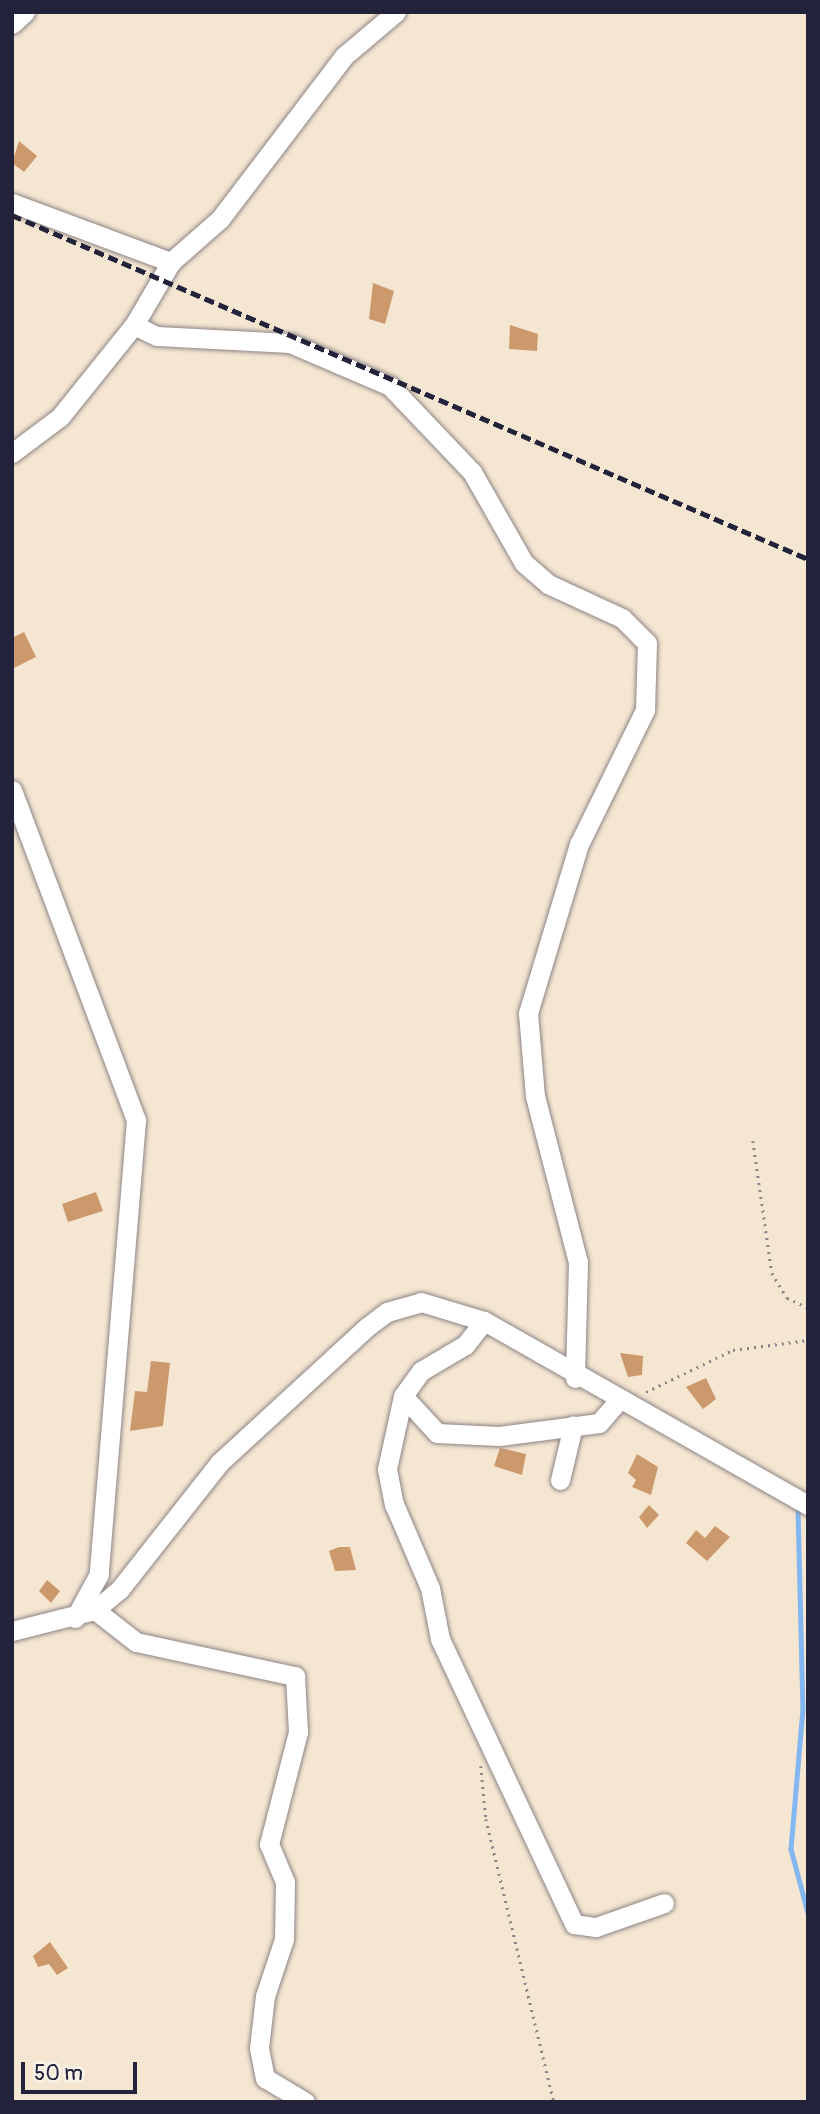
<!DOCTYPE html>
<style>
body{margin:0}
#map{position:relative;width:820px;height:2114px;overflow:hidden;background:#f5e6d1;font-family:Pangolin,sans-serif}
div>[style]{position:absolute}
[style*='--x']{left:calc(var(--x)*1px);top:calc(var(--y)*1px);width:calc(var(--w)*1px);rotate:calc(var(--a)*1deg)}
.stream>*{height:4.5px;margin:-2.25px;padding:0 2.25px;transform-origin:2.25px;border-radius:2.25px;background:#83b7f1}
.building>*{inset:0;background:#cc996c}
.path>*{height:2.5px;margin-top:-1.25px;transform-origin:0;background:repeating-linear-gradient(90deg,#8c8486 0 2px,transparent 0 7px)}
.roads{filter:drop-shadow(0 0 2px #8c8486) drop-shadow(0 0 2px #8c8486)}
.minor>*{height:19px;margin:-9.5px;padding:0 9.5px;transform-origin:9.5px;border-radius:9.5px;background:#fff}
.rail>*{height:4.5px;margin-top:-2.25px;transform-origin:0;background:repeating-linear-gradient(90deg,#22223b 0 10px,transparent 0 15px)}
span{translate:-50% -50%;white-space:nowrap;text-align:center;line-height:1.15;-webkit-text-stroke:7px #f7f3e8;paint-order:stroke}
.frame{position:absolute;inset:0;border:14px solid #22223b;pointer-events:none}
.scale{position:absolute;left:21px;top:2062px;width:116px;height:32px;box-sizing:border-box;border:4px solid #22223b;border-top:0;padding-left:9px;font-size:21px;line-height:24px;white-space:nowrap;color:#22223b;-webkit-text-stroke:5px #f7f3e8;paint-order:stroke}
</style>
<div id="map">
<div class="stream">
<div style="--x:798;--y:1508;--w:201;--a:88.6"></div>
<div style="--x:803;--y:1709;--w:141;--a:94.9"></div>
<div style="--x:791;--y:1849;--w:66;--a:75.1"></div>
</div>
<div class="building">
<div style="clip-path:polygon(19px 141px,37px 156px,24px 172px,12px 163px)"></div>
<div style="clip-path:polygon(373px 283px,394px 291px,385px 324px,369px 319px)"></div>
<div style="clip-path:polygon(510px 325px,538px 334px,537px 351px,509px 349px)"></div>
<div style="clip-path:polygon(24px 632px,36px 657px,12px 669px,12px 638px)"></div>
<div style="clip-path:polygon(96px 1192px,103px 1211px,68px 1222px,62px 1204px)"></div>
<div style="clip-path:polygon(620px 1353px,643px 1356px,642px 1375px,628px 1377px)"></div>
<div style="clip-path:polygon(151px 1361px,170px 1363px,163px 1426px,130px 1431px,135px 1391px,147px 1392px)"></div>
<div style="clip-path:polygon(706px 1378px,716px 1399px,703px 1409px,686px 1387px)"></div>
<div style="clip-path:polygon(500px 1448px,526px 1454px,522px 1475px,494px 1466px)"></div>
<div style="clip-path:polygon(637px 1454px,658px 1467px,651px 1495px,632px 1487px,636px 1480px,628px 1473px)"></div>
<div style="clip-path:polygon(649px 1505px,659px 1515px,647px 1528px,639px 1517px)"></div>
<div style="clip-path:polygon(715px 1526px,730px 1537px,707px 1561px,686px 1543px,696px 1530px,705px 1538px)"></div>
<div style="clip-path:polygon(339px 1547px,350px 1547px,356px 1570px,335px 1571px,329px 1551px)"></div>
<div style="clip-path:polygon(47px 1580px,60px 1591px,51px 1603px,39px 1591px)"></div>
<div style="clip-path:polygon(50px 1942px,68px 1968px,57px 1975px,49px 1964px,38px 1967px,33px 1956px)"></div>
</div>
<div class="path">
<div style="--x:753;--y:1141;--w:133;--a:81.8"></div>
<div style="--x:772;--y:1273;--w:29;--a:59"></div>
<div style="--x:787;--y:1298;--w:23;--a:25"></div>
<div style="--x:646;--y:1392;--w:97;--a:-25.8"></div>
<div style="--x:733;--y:1350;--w:76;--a:-7.6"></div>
<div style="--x:481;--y:1766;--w:53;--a:84.6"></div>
<div style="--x:486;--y:1819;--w:291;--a:76.5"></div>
</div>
<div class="roads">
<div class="minor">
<div style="--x:12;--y:24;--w:18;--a:-43"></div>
<div style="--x:12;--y:203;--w:170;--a:20.4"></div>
<div style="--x:134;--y:325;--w:25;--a:26"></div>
<div style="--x:157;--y:336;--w:133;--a:3"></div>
<div style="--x:290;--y:343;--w:109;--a:23.3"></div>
<div style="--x:390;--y:386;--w:119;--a:46.4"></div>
<div style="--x:472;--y:472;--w:105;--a:60.3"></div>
<div style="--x:524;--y:563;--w:32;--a:41"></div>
<div style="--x:548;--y:584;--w:81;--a:24.7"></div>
<div style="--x:622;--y:618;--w:35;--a:45"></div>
<div style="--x:647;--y:643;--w:67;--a:91.7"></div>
<div style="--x:645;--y:710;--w:149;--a:116.2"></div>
<div style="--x:579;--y:844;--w:177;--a:106.8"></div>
<div style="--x:528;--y:1013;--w:83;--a:85.2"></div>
<div style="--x:535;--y:1096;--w:171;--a:75.5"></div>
<div style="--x:578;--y:1262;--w:116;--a:91.5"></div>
<div style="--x:12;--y:453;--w:60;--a:-36.9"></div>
<div style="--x:60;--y:417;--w:118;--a:-51.2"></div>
<div style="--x:134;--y:325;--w:73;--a:-59.6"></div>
<div style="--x:171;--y:262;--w:65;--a:-41.3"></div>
<div style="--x:220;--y:219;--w:205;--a:-52.7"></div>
<div style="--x:344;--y:56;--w:68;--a:-40.2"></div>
<div style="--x:12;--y:790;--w:353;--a:69.4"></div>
<div style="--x:136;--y:1120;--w:456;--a:94.7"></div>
<div style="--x:99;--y:1574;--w:50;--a:118.6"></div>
<div style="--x:484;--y:1321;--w:31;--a:128"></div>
<div style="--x:465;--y:1345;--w:51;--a:149.4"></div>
<div style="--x:421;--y:1371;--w:31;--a:126"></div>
<div style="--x:403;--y:1396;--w:75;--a:102.4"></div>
<div style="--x:387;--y:1469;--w:36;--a:79"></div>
<div style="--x:394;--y:1504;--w:91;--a:66.8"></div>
<div style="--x:430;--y:1588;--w:52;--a:78.9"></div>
<div style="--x:440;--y:1639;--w:315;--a:64.8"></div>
<div style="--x:574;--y:1924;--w:22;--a:8"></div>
<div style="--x:596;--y:1927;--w:72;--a:-19.4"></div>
<div style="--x:403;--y:1396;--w:50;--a:47.4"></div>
<div style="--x:437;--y:1433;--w:62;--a:2.8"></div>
<div style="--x:499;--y:1436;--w:101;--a:-7.4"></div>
<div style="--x:599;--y:1423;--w:28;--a:-49"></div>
<div style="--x:560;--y:1480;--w:56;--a:-76.5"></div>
<div style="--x:95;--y:1610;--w:52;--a:38"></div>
<div style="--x:136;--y:1642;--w:163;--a:12.1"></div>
<div style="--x:295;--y:1676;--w:56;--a:86.9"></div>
<div style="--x:298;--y:1732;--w:116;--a:104.5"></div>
<div style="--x:269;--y:1844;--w:41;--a:67.2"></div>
<div style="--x:285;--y:1882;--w:57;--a:91"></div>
<div style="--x:284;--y:1939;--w:60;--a:108.4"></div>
<div style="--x:265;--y:1996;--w:52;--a:96.6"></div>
<div style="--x:259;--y:2048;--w:31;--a:79"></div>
<div style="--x:265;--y:2078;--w:47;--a:31"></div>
<div style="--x:12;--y:1631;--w:86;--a:-14.2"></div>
<div style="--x:95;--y:1610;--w:33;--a:-40"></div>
<div style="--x:120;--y:1589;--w:160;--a:-51.8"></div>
<div style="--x:219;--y:1463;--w:201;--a:-42.6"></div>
<div style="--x:367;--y:1327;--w:25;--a:-37"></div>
<div style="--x:387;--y:1312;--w:35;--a:-16"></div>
<div style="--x:421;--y:1302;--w:66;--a:16.8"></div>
<div style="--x:484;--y:1321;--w:373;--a:29.6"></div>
</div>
</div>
<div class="rail">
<div style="--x:12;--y:215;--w:867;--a:23.37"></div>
</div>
<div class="frame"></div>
<div class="scale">50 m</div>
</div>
